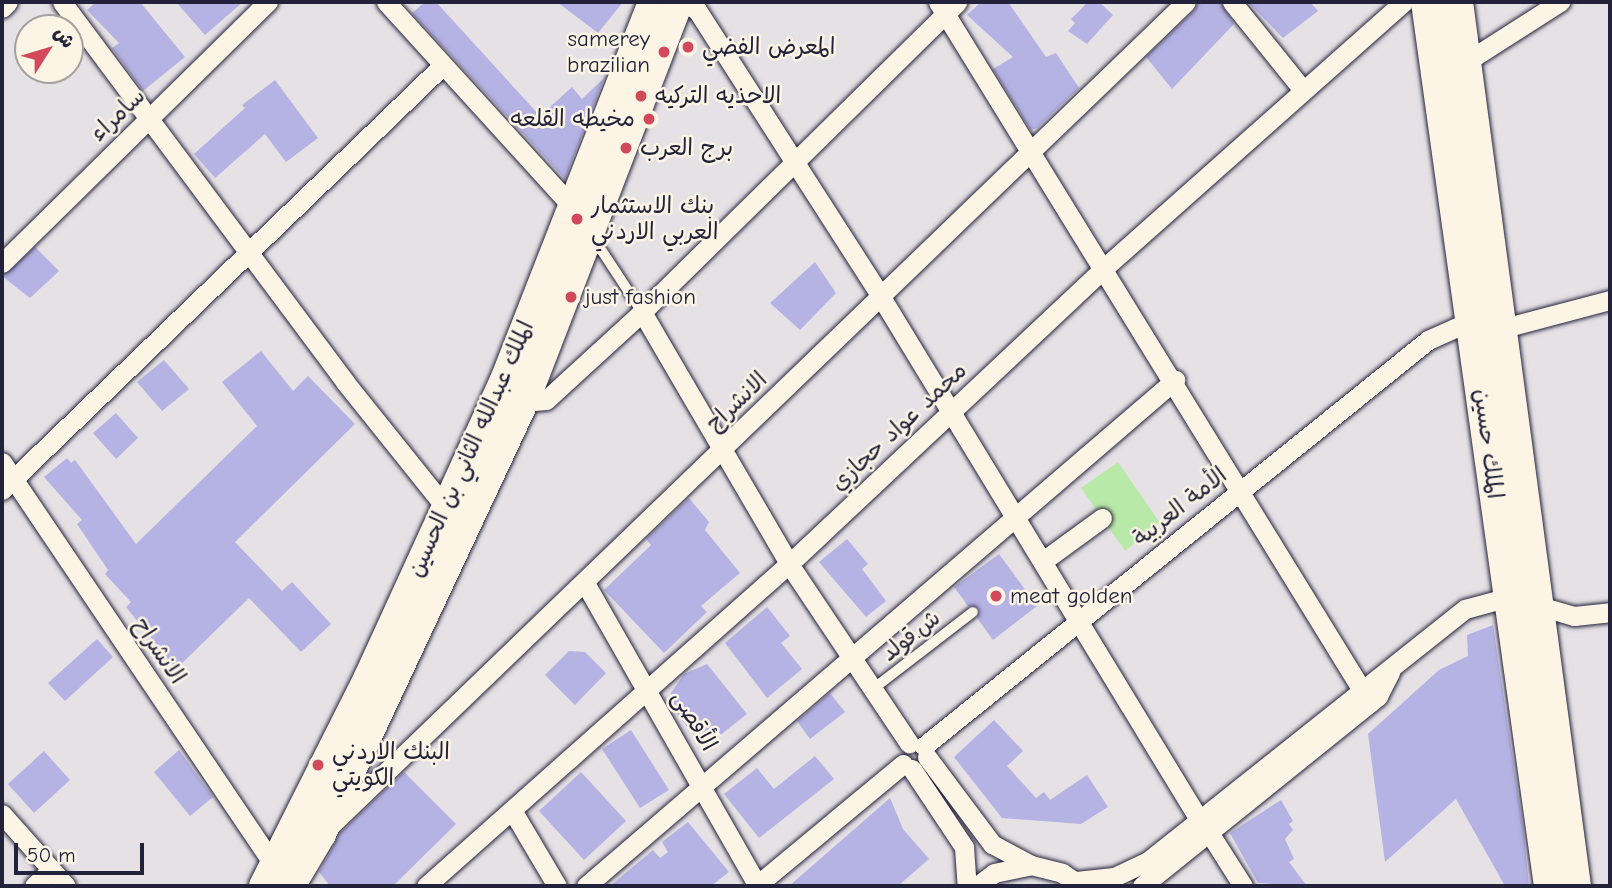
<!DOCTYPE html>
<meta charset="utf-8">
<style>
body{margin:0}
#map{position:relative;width:1612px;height:888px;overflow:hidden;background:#e6e1e5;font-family:"Comic Neue","Playpen Sans Arabic",sans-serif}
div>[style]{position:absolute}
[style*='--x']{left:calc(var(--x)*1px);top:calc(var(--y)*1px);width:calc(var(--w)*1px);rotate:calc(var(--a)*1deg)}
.green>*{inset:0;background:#b9e9a9}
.building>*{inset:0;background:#b4b3e4}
.roads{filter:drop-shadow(0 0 2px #22223b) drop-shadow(0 0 2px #22223b)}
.service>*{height:10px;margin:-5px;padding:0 5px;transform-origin:5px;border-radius:5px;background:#fcf5e5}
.minor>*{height:19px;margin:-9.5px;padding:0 9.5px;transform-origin:9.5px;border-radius:9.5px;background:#fcf5e5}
.primary>*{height:30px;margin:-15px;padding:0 15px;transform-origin:15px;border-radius:15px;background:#fcf5e5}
.trunk>*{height:32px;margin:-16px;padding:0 16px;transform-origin:16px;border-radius:16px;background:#fcf5e5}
.dots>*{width:19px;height:19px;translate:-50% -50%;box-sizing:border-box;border:4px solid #fcf5e5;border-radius:50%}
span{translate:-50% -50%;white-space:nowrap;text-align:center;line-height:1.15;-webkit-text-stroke:5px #fcf5e5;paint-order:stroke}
.poi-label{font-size:23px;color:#22223b}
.right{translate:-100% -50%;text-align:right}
.left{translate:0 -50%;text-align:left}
.street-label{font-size:23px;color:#22223b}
.frame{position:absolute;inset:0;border:4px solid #22223b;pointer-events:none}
.north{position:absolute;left:14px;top:14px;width:70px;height:70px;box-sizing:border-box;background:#fcf5e5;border:2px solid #a5a1a1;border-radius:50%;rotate:53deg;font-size:19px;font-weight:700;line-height:28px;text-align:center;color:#22223b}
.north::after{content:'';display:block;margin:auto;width:24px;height:32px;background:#d1495b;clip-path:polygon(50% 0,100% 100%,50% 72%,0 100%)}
.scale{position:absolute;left:14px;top:843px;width:130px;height:32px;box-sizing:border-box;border:4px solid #22223b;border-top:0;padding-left:9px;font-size:21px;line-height:24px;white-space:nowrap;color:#22223b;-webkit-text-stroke:5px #fcf5e5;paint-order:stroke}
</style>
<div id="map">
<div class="green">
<div style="clip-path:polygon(1118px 462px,1160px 523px,1125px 551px,1081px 488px)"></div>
</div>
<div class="building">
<div style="clip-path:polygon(96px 2px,140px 2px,185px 57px,143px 91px,112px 48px,119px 43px,87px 10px)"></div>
<div style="clip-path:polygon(176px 2px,243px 2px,205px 35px)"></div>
<div style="clip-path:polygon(425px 2px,436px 2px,540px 116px,572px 87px,582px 99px,604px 78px,565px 179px,412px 13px)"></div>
<div style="clip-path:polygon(557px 2px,623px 2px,598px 33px)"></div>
<div style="clip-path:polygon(981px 2px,1008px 2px,1046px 57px,1056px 53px,1079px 88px,1037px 128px,1031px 130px,993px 69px,1013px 57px,967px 15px)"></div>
<div style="clip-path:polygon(1088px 2px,1099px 2px,1113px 15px,1087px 44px,1068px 31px,1075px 23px,1071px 19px)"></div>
<div style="clip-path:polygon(1198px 2px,1220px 2px,1234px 24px,1172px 89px,1146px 57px,1194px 11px)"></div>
<div style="clip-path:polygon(1248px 2px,1310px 2px,1318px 11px,1283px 38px)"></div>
<div style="clip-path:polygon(275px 80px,318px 138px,286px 162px,265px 134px,215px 178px,194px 154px,245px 108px,242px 105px)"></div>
<div style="clip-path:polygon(35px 247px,59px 271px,30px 298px,2px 276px)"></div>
<div style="clip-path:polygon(815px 262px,836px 293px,800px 330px,770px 303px)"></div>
<div style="clip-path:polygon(261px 351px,293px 391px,308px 376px,355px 424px,235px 542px,282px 591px,292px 582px,331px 624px,301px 652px,249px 598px,176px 669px,126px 607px,131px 602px,105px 574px,108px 570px,77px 524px,82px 520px,44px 477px,67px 458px,71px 463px,75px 460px,136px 544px,257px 426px,222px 382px)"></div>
<div style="clip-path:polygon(164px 360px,189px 389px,162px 411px,137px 382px)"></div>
<div style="clip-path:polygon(116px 413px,138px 438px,116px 459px,93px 433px)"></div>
<div style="clip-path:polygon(689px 498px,709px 522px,705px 530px,740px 573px,701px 606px,707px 612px,664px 653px,604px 590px,651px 545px,646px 539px)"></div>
<div style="clip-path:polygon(847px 539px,868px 564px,862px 569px,886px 601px,866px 617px,819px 562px)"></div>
<div style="clip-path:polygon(999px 554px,1037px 606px,993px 640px,977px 618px,979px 608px,968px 606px,954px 587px)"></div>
<div style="clip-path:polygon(767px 607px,790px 636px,781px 643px,802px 669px,767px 698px,725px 643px)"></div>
<div style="clip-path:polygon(1493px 625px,1523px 827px,1529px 885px,1505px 886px,1456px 799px,1385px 862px,1368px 734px,1439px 670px,1468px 656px,1467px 635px)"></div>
<div style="clip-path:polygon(97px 639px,113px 657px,65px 701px,48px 683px)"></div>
<div style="clip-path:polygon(569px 651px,585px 652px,606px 673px,575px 705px,545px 675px)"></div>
<div style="clip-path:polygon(707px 664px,747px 714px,704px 748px,674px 710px,671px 693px,684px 674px)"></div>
<div style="clip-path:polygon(830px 693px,845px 712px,810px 739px,797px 721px)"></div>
<div style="clip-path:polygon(994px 720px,1023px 751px,1007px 766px,1036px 798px,1044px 792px,1050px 800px,1087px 775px,1108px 807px,1081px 824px,1002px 818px,954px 757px)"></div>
<div style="clip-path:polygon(631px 730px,669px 790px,640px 808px,602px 749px)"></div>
<div style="clip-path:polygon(179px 750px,213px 797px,190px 816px,154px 772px)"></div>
<div style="clip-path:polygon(44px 751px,70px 780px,34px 813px,8px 784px)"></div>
<div style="clip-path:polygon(815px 756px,834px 779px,759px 838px,724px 794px,757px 768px,774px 789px)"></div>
<div style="clip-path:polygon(404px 772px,456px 824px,393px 886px,330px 886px,319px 872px,341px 832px)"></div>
<div style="clip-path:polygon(581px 772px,626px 821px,584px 860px,539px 811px)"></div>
<div style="clip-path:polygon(890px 798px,903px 829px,929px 859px,898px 886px,789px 886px)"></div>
<div style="clip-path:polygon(1281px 800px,1293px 821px,1289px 824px,1293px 830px,1285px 839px,1294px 859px,1289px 862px,1307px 886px,1258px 883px,1230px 833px)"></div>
<div style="clip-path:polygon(688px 822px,729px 872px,711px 886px,610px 886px,653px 850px,660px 858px,668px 852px,662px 842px)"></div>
</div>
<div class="roads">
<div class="service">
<div style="--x:602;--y:251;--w:73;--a:56.7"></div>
<div style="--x:873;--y:689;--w:126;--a:-37.6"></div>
</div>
<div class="minor">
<div style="--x:62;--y:2;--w:474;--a:53.3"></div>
<div style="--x:345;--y:382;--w:161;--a:51.3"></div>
<div style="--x:386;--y:2;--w:288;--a:47.7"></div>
<div style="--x:683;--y:2;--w:16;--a:30"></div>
<div style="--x:697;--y:10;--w:341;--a:57.3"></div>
<div style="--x:881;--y:297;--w:613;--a:58.67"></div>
<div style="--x:938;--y:2;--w:823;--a:58.36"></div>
<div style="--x:1232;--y:2;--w:113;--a:51.1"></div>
<div style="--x:2;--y:8;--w:8;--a:-45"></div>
<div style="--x:1466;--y:62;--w:112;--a:-32.6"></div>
<div style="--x:2;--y:263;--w:373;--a:-44.5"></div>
<div style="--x:642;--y:312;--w:292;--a:59.7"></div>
<div style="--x:789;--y:564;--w:216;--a:56.2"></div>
<div style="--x:527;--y:394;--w:10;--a:45"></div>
<div style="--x:534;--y:401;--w:12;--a:-5"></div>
<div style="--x:546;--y:400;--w:130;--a:-42.5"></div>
<div style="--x:642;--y:312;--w:442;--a:-44.5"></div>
<div style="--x:2;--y:462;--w:488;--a:56"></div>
<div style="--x:2;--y:490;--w:611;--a:-43.94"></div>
<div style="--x:1043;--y:561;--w:73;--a:-36.1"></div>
<div style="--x:585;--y:583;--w:349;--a:60.3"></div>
<div style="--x:924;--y:746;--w:647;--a:-38.85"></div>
<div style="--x:1428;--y:340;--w:35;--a:-24"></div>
<div style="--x:1460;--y:326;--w:16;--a:18"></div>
<div style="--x:1475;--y:331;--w:25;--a:-5"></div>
<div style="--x:1500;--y:329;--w:114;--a:-14.8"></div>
<div style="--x:927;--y:757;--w:109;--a:53.2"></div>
<div style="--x:992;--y:844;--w:44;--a:28.3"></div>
<div style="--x:912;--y:769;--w:94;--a:56.3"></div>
<div style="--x:964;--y:847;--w:39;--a:86"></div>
<div style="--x:512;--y:810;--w:88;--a:59.4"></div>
<div style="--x:2;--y:814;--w:96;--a:48.4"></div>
<div style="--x:332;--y:824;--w:1185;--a:-43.91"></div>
<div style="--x:1210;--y:834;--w:62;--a:57.6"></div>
<div style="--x:1076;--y:881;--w:38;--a:-6"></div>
<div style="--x:1114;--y:877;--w:38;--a:-25"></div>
<div style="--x:1148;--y:861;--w:405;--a:-38.5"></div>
<div style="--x:1465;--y:609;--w:46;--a:-15.3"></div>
<div style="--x:1509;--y:597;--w:68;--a:16.3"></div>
<div style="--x:1574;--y:616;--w:36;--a:-6"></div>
<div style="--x:34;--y:886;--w:23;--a:-43"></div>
<div style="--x:426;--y:886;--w:485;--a:-41.6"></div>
<div style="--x:789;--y:564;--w:432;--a:-43.2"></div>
<div style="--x:1104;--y:268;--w:401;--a:-41.6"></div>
<div style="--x:586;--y:886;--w:777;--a:-40.67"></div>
<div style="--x:756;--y:886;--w:191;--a:-39.7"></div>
<div style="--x:977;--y:886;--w:21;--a:-37"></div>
<div style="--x:994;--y:873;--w:38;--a:-12"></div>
<div style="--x:1031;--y:865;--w:32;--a:14"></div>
<div style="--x:1062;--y:873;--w:23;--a:34"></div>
<div style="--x:1142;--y:886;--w:303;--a:-38.8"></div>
<div style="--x:1378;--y:696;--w:27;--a:-63"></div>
</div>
<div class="primary">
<div style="--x:264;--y:886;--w:234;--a:-63.3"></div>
<div style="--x:369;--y:677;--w:327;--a:-65.4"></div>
<div style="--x:505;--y:380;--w:406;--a:-68.6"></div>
<div style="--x:290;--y:886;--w:61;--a:-59.2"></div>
<div style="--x:321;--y:834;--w:486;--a:-64.9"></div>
<div style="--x:527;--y:394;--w:420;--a:-68.9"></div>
</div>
<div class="trunk">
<div style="--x:1427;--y:2;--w:893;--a:82.08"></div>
<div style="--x:1457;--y:2;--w:892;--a:82.4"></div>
</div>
</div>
<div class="dots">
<div style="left:688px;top:47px;background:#d1495b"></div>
<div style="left:664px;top:52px;background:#d1495b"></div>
<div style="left:641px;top:96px;background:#d1495b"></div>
<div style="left:649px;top:119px;background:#d1495b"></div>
<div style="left:626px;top:148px;background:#d1495b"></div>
<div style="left:577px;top:219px;background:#d1495b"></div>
<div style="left:571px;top:297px;background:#d1495b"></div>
<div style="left:996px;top:596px;background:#d1495b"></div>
<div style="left:318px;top:765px;background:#d1495b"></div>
</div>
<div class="poi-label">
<span class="right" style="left:650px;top:52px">samerey<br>brazilian</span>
<span class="left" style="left:702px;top:47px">المعرض الفضي</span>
<span class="left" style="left:655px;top:96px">الاحذيه التركيه</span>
<span class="right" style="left:635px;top:119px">مخيطه القلعه</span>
<span class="left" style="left:640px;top:148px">برج العرب</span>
<span class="left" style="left:591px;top:219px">بنك الاستثمار<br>العربي الاردني</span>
<span class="left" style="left:585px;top:297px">just fashion</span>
<span class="left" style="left:1010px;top:596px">meat golden</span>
<span class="left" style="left:332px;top:765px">البنك الاردني<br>الكويتي</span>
</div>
<div class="street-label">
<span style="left:118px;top:115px;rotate:-44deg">سامراء</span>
<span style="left:737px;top:402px;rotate:-44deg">الانشراح</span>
<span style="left:899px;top:427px;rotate:-43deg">محمد عواد حجازي</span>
<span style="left:1488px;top:444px;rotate:83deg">الملك حسين</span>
<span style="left:471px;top:449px;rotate:-66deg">الملك عبدالله الثاني بن الحسين</span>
<span style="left:1180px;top:507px;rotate:-38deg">الأمة العربية</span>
<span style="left:911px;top:636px;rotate:-38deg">ش.قولد</span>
<span style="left:159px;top:651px;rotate:56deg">الانشراح</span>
<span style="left:694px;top:721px;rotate:60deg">الأقصى</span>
</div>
<div class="frame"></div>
<div class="north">ش</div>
<div class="scale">50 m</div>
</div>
